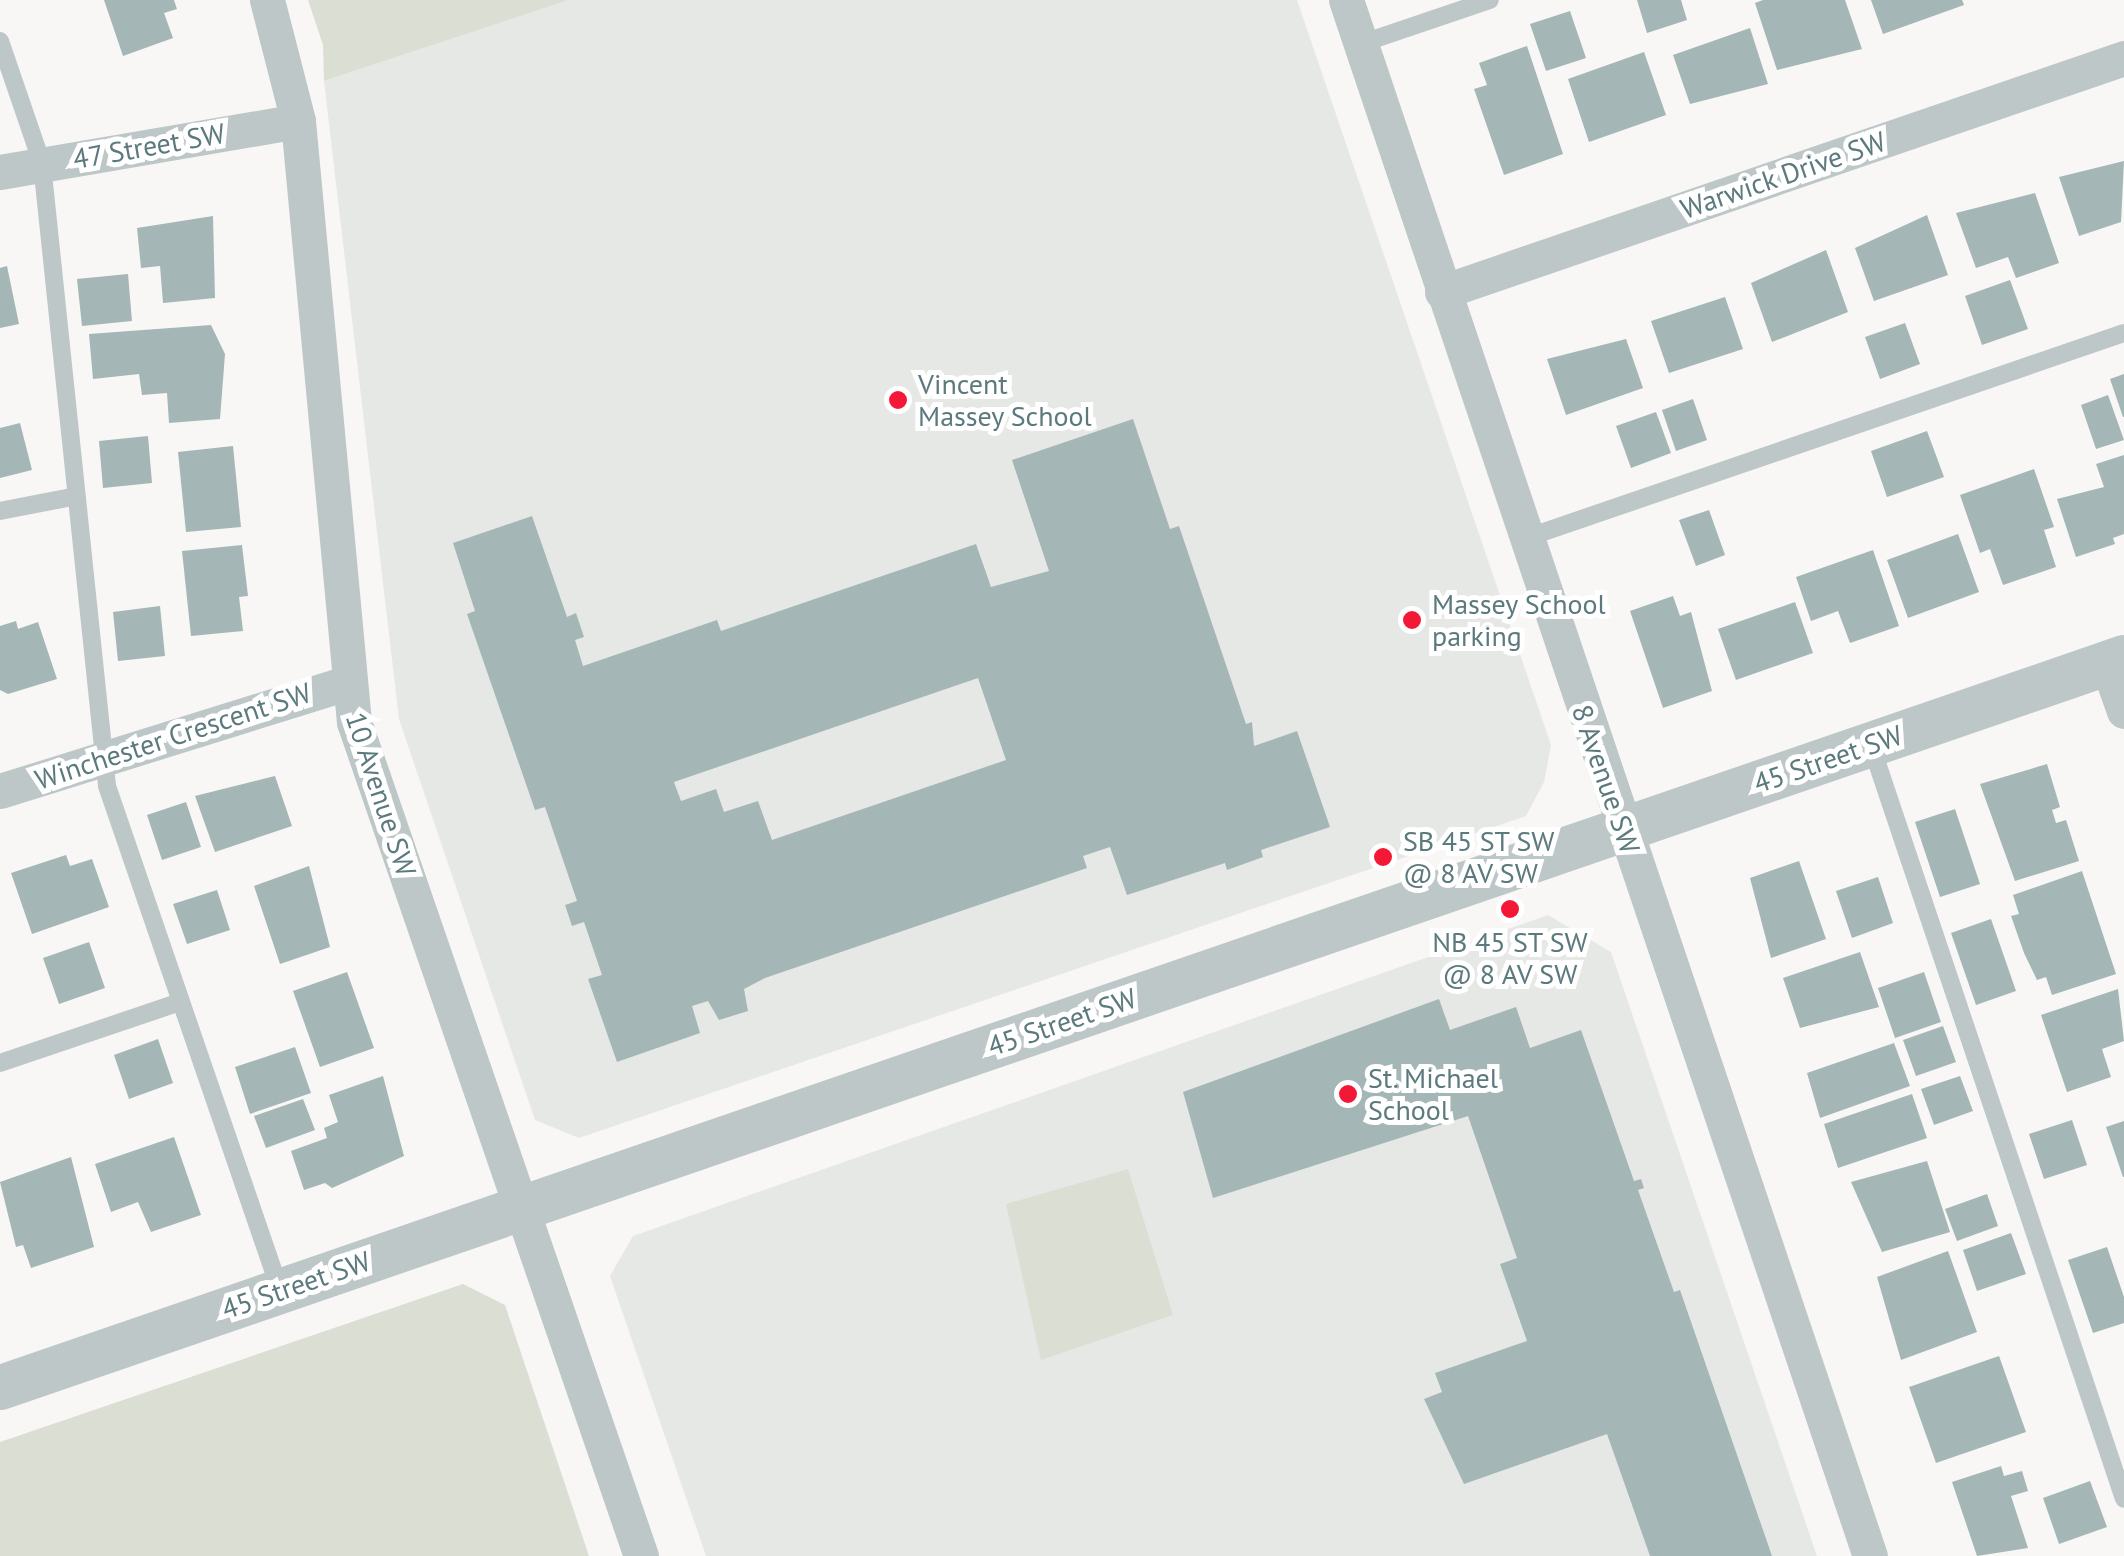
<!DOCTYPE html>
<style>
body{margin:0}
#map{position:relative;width:2124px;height:1556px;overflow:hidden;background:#f8f7f5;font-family:"PT Sans",sans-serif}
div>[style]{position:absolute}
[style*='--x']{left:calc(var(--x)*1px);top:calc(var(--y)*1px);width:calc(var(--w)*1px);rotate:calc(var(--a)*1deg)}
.built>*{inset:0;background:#e6e8e6}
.green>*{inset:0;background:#dbded3}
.building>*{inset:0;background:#a4b6b6}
.service>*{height:18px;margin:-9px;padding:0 9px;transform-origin:9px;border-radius:9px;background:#bdc7c8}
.minor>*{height:35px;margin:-17.5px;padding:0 17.5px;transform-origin:17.5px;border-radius:17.5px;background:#bdc7c8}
.tertiary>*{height:45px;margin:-22.5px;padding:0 22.5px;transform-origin:22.5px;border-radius:22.5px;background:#bdc7c8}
.dots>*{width:28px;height:28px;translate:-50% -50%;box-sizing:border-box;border:5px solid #fff;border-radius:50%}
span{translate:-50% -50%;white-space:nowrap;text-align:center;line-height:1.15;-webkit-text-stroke:10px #fff;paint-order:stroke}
.street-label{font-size:28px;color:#5c7a7d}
.poi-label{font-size:28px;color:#5c7a7d}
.left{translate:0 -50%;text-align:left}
</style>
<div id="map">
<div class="built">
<div style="clip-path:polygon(569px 0,1297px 0,1551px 745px,1544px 782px,1526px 816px,579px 1138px,535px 1120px,399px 719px,324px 81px)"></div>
<div style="clip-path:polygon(1548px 915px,1611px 952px,1817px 1556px,706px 1556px,610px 1276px,633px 1236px)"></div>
</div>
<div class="green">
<div style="clip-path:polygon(308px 0,569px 0,324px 81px,323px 45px)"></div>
<div style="clip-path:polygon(1128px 1169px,1173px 1315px,1041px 1360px,1006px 1204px)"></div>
<div style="clip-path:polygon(463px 1284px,505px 1305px,589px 1556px,0 1556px,0 1442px)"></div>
</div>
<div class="building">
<div style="clip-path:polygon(104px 0,174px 0,177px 9px,164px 13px,173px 38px,123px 56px)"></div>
<div style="clip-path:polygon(1637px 0,1681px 0,1687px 20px,1647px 33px)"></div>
<div style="clip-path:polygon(1763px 0,1845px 0,1862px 49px,1777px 70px,1755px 3px)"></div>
<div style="clip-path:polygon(1871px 0,1962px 0,1964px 5px,1883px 34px)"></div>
<div style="clip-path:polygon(1570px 11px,1586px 58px,1546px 71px,1530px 24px)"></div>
<div style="clip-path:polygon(1750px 28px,1768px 84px,1690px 104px,1673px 55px)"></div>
<div style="clip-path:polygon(1527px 46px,1563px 154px,1504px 175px,1474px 89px,1487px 85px,1479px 63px)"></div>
<div style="clip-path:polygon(1644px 52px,1666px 115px,1589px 142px,1568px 79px)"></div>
<div style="clip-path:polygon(2124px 161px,2121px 222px,2079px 236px,2059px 177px)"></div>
<div style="clip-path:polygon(2035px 193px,2059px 263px,2016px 278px,2008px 257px,1976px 268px,1956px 213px)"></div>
<div style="clip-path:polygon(1927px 215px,1948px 275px,1874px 301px,1855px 248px)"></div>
<div style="clip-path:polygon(213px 216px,215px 298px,163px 303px,160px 266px,141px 268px,137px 228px)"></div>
<div style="clip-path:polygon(1826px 250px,1848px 312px,1772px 342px,1751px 283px)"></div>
<div style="clip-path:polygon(7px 266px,19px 324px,0 328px,0 268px)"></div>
<div style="clip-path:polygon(128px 274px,132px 321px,82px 326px,77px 279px)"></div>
<div style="clip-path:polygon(2010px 280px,2028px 329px,1982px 345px,1965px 296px)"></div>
<div style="clip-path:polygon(1725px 297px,1743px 349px,1669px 373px,1651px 321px)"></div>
<div style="clip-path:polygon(1905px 323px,1920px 364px,1880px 379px,1865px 337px)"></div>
<div style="clip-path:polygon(211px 325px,225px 354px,220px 419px,169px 423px,167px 393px,142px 395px,139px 374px,93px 379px,89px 334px)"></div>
<div style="clip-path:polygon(1626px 339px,1643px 388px,1566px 415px,1547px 359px)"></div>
<div style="clip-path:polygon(2124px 374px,2124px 417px,2123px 417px,2110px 379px)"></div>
<div style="clip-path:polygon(2108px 395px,2124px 440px,2096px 449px,2081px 405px)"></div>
<div style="clip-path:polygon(1693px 399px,1707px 440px,1676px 451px,1662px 410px)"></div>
<div style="clip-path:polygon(1656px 412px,1671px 453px,1631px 468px,1616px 426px)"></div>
<div style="clip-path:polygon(evenodd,1133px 419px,1170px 529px,1179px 526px,1246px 724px,1252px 722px,1254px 746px,1297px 731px,1330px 827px,1261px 850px,1263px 857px,1227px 870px,1225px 863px,1127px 895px,1110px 847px,1083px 856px,1087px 868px,765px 978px,744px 989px,748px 1011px,719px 1020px,708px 1001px,692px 1006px,700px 1033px,617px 1062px,588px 979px,602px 975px,584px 922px,572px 926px,565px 905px,577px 901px,545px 807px,535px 810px,467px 614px,475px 611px,453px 543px,532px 516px,567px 617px,576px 613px,584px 637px,575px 640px,583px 666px,717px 620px,721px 631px,976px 544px,991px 587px,1049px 571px,1012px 460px,1133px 419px,978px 678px,1006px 760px,772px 840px,758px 801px,724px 812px,716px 789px,681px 801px,674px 782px,978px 678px)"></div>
<div style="clip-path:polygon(20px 423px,32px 470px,0 478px,0 428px)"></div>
<div style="clip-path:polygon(1927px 431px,1944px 477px,1887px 497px,1871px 451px)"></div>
<div style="clip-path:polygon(148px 436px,152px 483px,103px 488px,99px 441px)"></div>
<div style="clip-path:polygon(233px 446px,241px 527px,186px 532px,178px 452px)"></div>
<div style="clip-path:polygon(2124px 455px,2124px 534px,2113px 538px,2115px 544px,2076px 557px,2057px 499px,2104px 487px,2096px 464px)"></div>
<div style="clip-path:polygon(2034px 469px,2054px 527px,2044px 530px,2056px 567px,2003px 585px,1990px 549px,1980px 553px,1960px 495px)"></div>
<div style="clip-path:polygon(1709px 510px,1725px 555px,1696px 566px,1679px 520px)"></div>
<div style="clip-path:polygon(1958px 534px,1979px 592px,1908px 618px,1887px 560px)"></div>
<div style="clip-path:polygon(242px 545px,248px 596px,239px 597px,243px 631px,191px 636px,182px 551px)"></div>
<div style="clip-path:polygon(1873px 550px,1899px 626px,1850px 643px,1838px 611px,1811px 621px,1796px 577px)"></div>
<div style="clip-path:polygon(1673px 596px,1680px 616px,1691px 612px,1712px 691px,1663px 708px,1630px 611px)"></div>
<div style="clip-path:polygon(1795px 602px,1813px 653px,1736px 680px,1718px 629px)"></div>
<div style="clip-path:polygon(160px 606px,165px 656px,118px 661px,113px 612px)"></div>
<div style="clip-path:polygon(16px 621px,18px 629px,38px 622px,57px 679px,8px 694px,0 690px,0 626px)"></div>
<div style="clip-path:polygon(2047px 764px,2060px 807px,2052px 810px,2056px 823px,2066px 820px,2079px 861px,2015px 881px,1980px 784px)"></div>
<div style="clip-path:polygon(275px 776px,292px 826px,215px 852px,195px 796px)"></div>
<div style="clip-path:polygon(186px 802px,201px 847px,162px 860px,147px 815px)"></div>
<div style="clip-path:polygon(1955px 809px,1980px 884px,1940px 897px,1915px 822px)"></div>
<div style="clip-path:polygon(66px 855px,70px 866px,92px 859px,109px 907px,32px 934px,11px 873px)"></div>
<div style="clip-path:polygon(1799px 861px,1826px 939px,1771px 958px,1750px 878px)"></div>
<div style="clip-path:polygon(309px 866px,330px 947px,280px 964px,254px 886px)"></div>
<div style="clip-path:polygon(2082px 871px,2116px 974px,2052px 995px,2046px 977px,2037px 980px,2024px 953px,2011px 916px,2019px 914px,2013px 895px)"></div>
<div style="clip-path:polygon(1878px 877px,1893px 923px,1852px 938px,1836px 891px)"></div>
<div style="clip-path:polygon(217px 890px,230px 930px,187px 944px,173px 904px)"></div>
<div style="clip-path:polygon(1991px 919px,2016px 991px,1976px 1005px,1951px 933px)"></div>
<div style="clip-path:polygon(89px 942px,105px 988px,59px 1004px,43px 958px)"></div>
<div style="clip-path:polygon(1860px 952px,1879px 1007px,1800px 1028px,1783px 978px)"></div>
<div style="clip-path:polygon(347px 972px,374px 1048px,320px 1067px,293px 991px)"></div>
<div style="clip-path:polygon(1924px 972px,1941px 1022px,1895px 1038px,1878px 988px)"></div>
<div style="clip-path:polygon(2118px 989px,2124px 1041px,2102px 1049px,2111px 1077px,2067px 1092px,2041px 1015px)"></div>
<div style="clip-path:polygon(1439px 999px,1450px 1030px,1516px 1007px,1530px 1048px,1581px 1030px,1634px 1181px,1641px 1179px,1644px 1188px,1638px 1190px,1674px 1292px,1680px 1290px,1772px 1556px,1650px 1556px,1607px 1434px,1464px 1484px,1424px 1399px,1442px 1392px,1435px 1373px,1527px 1341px,1500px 1264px,1517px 1258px,1468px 1116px,1213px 1198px,1183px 1092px)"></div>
<div style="clip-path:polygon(1943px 1026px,1956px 1062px,1916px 1076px,1903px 1040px)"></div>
<div style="clip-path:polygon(158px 1039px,173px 1083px,129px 1099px,114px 1055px)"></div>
<div style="clip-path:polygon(1894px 1043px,1910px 1086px,1820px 1118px,1807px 1073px)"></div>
<div style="clip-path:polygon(295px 1047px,311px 1093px,250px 1114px,235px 1067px)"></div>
<div style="clip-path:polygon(383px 1076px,404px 1156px,332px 1188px,325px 1183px,304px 1190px,291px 1151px,327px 1138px,324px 1128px,338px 1122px,329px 1095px)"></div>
<div style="clip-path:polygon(1960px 1076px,1973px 1111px,1934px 1125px,1921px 1089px)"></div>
<div style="clip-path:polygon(1912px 1094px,1927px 1138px,1838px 1168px,1824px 1124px)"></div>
<div style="clip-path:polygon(303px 1099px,315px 1130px,266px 1148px,254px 1116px)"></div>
<div style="clip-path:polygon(2072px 1120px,2087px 1165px,2044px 1179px,2029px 1134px)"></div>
<div style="clip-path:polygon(2124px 1121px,2124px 1177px,2123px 1177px,2106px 1127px)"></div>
<div style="clip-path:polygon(174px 1137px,201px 1215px,151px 1232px,138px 1202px,111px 1212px,95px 1164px)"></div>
<div style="clip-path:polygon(71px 1157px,94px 1247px,31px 1268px,23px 1245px,16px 1247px,0 1182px)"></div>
<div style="clip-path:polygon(1927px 1161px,1950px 1232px,1882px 1252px,1851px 1182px)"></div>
<div style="clip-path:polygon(1987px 1194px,1998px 1226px,1957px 1241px,1945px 1209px)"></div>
<div style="clip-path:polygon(2011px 1233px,2026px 1274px,1977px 1291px,1963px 1250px)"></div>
<div style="clip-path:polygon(2107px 1247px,2124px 1297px,2124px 1323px,2093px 1333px,2068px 1260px)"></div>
<div style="clip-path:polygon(1948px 1251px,1977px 1332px,1901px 1360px,1877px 1277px)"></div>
<div style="clip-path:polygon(1999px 1356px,2026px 1432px,1936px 1463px,1909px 1387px)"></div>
<div style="clip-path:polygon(2001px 1466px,2004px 1476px,2022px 1471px,2028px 1491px,2011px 1496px,2028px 1548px,1977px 1556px,1952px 1482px)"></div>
<div style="clip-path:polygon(2090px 1481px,2107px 1527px,2059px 1544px,2043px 1498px)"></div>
</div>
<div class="service">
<div style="--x:0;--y:41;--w:130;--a:71.1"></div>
<div style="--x:42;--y:164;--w:625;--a:84.03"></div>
<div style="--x:107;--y:786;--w:533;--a:71.06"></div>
<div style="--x:1360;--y:44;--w:137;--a:-18.7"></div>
<div style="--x:0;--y:511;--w:78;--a:-11"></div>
<div style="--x:1526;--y:538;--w:632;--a:-18.92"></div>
<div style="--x:1871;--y:745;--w:795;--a:71.45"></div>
<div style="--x:0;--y:1063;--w:190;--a:-18.7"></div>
</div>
<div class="minor">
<div style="--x:267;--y:0;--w:125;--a:75.6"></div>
<div style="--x:298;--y:121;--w:604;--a:84.68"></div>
<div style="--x:354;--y:722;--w:882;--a:71.01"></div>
<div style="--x:1346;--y:0;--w:1642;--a:71.39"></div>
<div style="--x:0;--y:172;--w:302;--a:-9.7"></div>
<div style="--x:1442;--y:292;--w:721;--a:-18.94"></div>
<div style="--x:2107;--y:663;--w:51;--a:70.5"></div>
<div style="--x:0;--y:791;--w:363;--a:-17.3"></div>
</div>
<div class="tertiary">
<div style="--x:0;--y:1387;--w:2246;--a:-18.97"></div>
</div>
<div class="dots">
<div style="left:898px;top:400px;background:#f41837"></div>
<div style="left:1412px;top:620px;background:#f41837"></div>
<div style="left:1383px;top:857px;background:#f41837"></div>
<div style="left:1510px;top:909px;background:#f41837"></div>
<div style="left:1348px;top:1094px;background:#f41837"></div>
</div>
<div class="street-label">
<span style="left:149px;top:146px;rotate:-10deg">47 Street SW</span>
<span style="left:1783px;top:175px;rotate:-19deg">Warwick Drive SW</span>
<span style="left:173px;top:736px;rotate:-18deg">Winchester Crescent SW</span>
<span style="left:1828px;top:759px;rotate:-19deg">45 Street SW</span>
<span style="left:1606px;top:779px;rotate:71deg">8 Avenue SW</span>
<span style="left:381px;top:794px;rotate:72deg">10 Avenue SW</span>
<span style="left:1062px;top:1022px;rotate:-19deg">45 Street SW</span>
<span style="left:296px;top:1285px;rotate:-19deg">45 Street SW</span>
</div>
<div class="poi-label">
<span class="left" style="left:918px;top:400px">Vincent<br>Massey School</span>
<span class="left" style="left:1432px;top:620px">Massey School<br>parking</span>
<span class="left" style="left:1403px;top:857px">SB 45 ST SW<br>@ 8 AV SW</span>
<span style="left:1510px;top:958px">NB 45 ST SW<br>@ 8 AV SW</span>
<span class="left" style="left:1368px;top:1094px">St. Michael<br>School</span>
</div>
</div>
